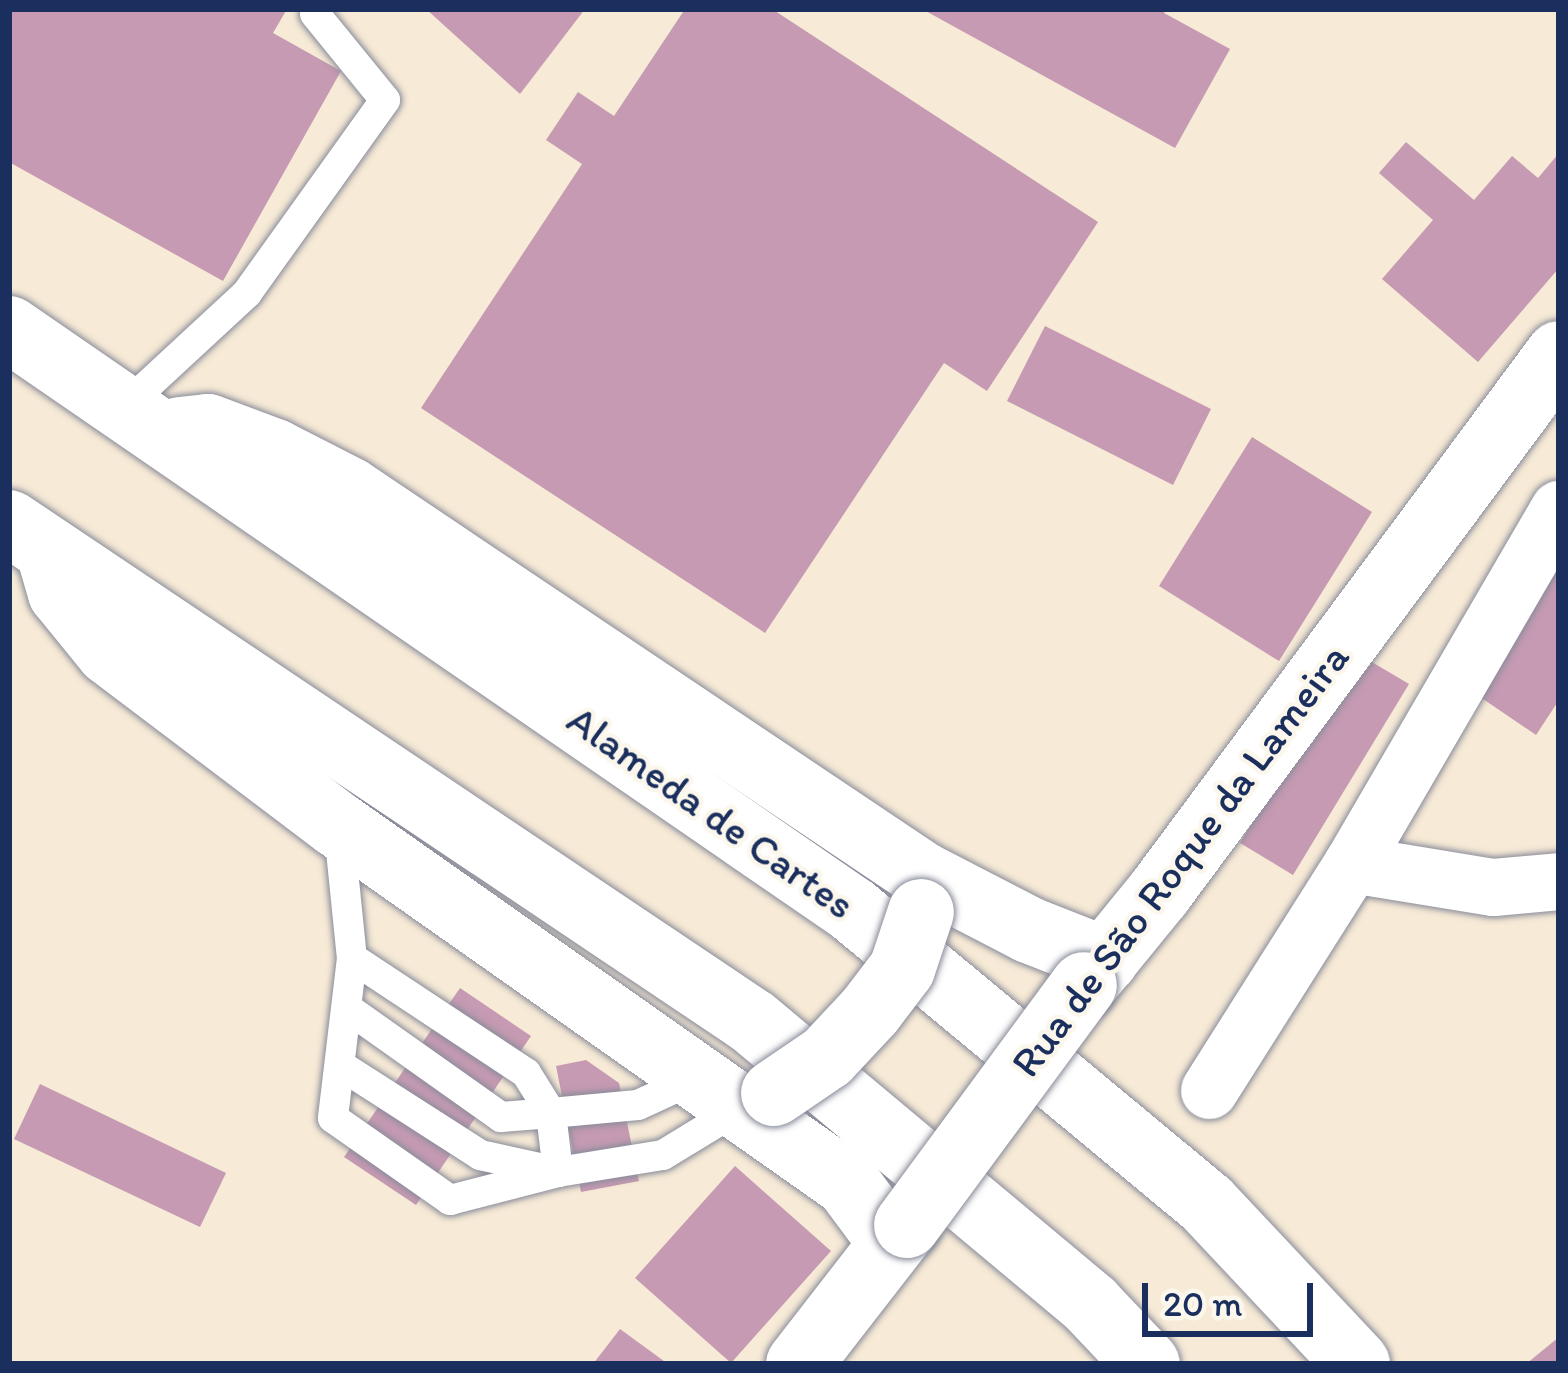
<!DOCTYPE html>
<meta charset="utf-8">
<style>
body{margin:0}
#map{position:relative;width:1568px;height:1373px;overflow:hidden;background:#f7ead6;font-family:Itim,sans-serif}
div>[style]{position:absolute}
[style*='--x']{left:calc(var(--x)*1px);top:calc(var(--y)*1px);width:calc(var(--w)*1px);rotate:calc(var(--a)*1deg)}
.building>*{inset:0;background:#c59ab2}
.roads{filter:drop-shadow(0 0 3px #898c9a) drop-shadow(0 0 3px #898c9a)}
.lane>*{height:30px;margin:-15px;padding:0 15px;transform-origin:15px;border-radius:15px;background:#fff}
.street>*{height:57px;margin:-28.5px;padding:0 28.5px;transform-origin:28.5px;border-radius:28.5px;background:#fff}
.secondary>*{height:66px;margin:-33px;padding:0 33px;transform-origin:33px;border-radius:33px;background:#fff}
.bridges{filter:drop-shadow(0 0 3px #898c9a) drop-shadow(0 0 3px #898c9a)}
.secondary-bridge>*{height:66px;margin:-33px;padding:0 33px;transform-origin:33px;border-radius:33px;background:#fff}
span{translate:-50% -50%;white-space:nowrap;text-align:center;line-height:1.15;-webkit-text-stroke:9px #fbf7ec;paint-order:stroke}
.street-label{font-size:42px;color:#1b2f5e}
.frame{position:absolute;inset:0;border:12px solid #1b2f5e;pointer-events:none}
.scale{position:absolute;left:1142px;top:1283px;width:171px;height:54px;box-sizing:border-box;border:6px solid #1b2f5e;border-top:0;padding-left:15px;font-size:36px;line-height:42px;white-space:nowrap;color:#1b2f5e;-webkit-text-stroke:9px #fbf7ec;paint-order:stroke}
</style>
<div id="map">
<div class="building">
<div style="clip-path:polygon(9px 9px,287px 9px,273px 33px,341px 71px,223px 281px,9px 162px)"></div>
<div style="clip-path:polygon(426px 9px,585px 9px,520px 94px)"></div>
<div style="clip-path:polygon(685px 9px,772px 9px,1098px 222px,987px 391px,944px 363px,765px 633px,421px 408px,582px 164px,546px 140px,578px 92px,614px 116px)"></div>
<div style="clip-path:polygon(922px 9px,1166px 9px,1164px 13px,1230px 49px,1175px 148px)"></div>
<div style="clip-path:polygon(1406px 142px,1474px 200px,1512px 156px,1538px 178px,1559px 153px,1559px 268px,1478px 362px,1382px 279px,1433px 220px,1379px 173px)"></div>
<div style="clip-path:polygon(1045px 326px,1211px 409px,1173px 485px,1007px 401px)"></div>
<div style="clip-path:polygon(1252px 437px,1372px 512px,1279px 661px,1159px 586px)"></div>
<div style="clip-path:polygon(1559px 541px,1559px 700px,1536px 735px,1461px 684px)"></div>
<div style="clip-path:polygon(1355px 652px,1409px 684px,1293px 875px,1240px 843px)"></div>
<div style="clip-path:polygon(460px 988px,531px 1036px,416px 1205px,344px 1157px)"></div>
<div style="clip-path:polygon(586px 1060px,619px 1083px,639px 1181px,581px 1192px,556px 1066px)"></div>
<div style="clip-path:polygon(40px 1084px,226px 1173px,200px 1227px,14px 1139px)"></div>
<div style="clip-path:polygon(735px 1166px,831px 1251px,731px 1363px,635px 1278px)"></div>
<div style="clip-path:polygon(620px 1329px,668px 1364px,593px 1364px)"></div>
<div style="clip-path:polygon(1559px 1337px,1559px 1364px,1526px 1364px)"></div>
</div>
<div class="roads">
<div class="lane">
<div style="--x:124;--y:407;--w:168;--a:-42.8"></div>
<div style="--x:247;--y:293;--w:237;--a:-54.4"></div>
<div style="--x:385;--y:100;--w:111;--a:-129.1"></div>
<div style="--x:339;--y:831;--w:128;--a:84.2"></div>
<div style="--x:352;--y:958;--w:209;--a:33.5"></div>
<div style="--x:526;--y:1073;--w:47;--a:58"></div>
<div style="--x:551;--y:1113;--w:87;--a:-5.3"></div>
<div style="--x:638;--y:1105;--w:65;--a:-24.6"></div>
<div style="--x:352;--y:958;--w:161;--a:96.8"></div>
<div style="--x:333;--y:1118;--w:143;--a:35"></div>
<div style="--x:450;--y:1200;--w:112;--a:-14.5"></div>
<div style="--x:558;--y:1172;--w:106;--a:-9.2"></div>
<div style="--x:663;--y:1155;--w:90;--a:-31.4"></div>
<div style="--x:340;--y:1065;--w:166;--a:32.7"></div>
<div style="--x:480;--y:1155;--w:80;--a:12.3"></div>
<div style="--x:558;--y:1172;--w:59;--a:-96.8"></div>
<div style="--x:551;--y:1113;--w:50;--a:175.4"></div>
<div style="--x:501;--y:1117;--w:189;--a:-144.7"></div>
</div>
<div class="street">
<div style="--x:1352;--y:864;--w:143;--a:9.3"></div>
<div style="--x:1493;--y:887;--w:66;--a:-5.2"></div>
<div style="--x:1209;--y:1090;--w:267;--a:-57.7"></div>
<div style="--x:1352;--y:864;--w:411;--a:-59.8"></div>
</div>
<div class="secondary">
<div style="--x:9;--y:329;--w:1025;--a:34.54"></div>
<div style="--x:853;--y:910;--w:460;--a:39.7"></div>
<div style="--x:1207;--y:1204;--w:219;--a:46.8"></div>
<div style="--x:180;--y:430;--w:28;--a:-6"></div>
<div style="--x:208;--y:427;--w:72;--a:20.5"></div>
<div style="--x:275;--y:452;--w:83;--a:27.2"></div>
<div style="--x:349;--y:490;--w:689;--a:33.87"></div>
<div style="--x:921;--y:874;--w:122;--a:27.4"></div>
<div style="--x:1029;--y:930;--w:82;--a:21.5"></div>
<div style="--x:9;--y:523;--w:896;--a:33.85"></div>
<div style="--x:753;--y:1022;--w:441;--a:39.9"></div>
<div style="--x:1091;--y:1305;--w:81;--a:46.5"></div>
<div style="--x:49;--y:552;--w:43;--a:73.7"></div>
<div style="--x:61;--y:593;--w:76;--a:50.9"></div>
<div style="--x:109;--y:652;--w:287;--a:37.1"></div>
<div style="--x:338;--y:825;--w:624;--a:35.14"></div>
<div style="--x:848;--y:1184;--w:72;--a:53.4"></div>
<div style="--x:1084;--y:985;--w:119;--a:-50.8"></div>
<div style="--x:1159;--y:893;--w:671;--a:-53.42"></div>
<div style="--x:799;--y:1364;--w:176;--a:-52.2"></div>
</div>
</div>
<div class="bridges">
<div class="secondary-bridge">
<div style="--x:774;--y:1093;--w:64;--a:-34.2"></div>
<div style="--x:827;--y:1057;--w:63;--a:-46.9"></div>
<div style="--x:870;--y:1011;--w:53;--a:-52.7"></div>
<div style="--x:902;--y:969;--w:60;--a:-71.6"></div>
<div style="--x:907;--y:1225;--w:298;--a:-53.6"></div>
</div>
</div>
<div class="street-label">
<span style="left:711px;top:812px;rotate:35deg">Alameda de Cartes</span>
<span style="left:1180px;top:860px;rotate:-53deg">Rua de São Roque da Lameira</span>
</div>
<div class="frame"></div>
<div class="scale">20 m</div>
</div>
